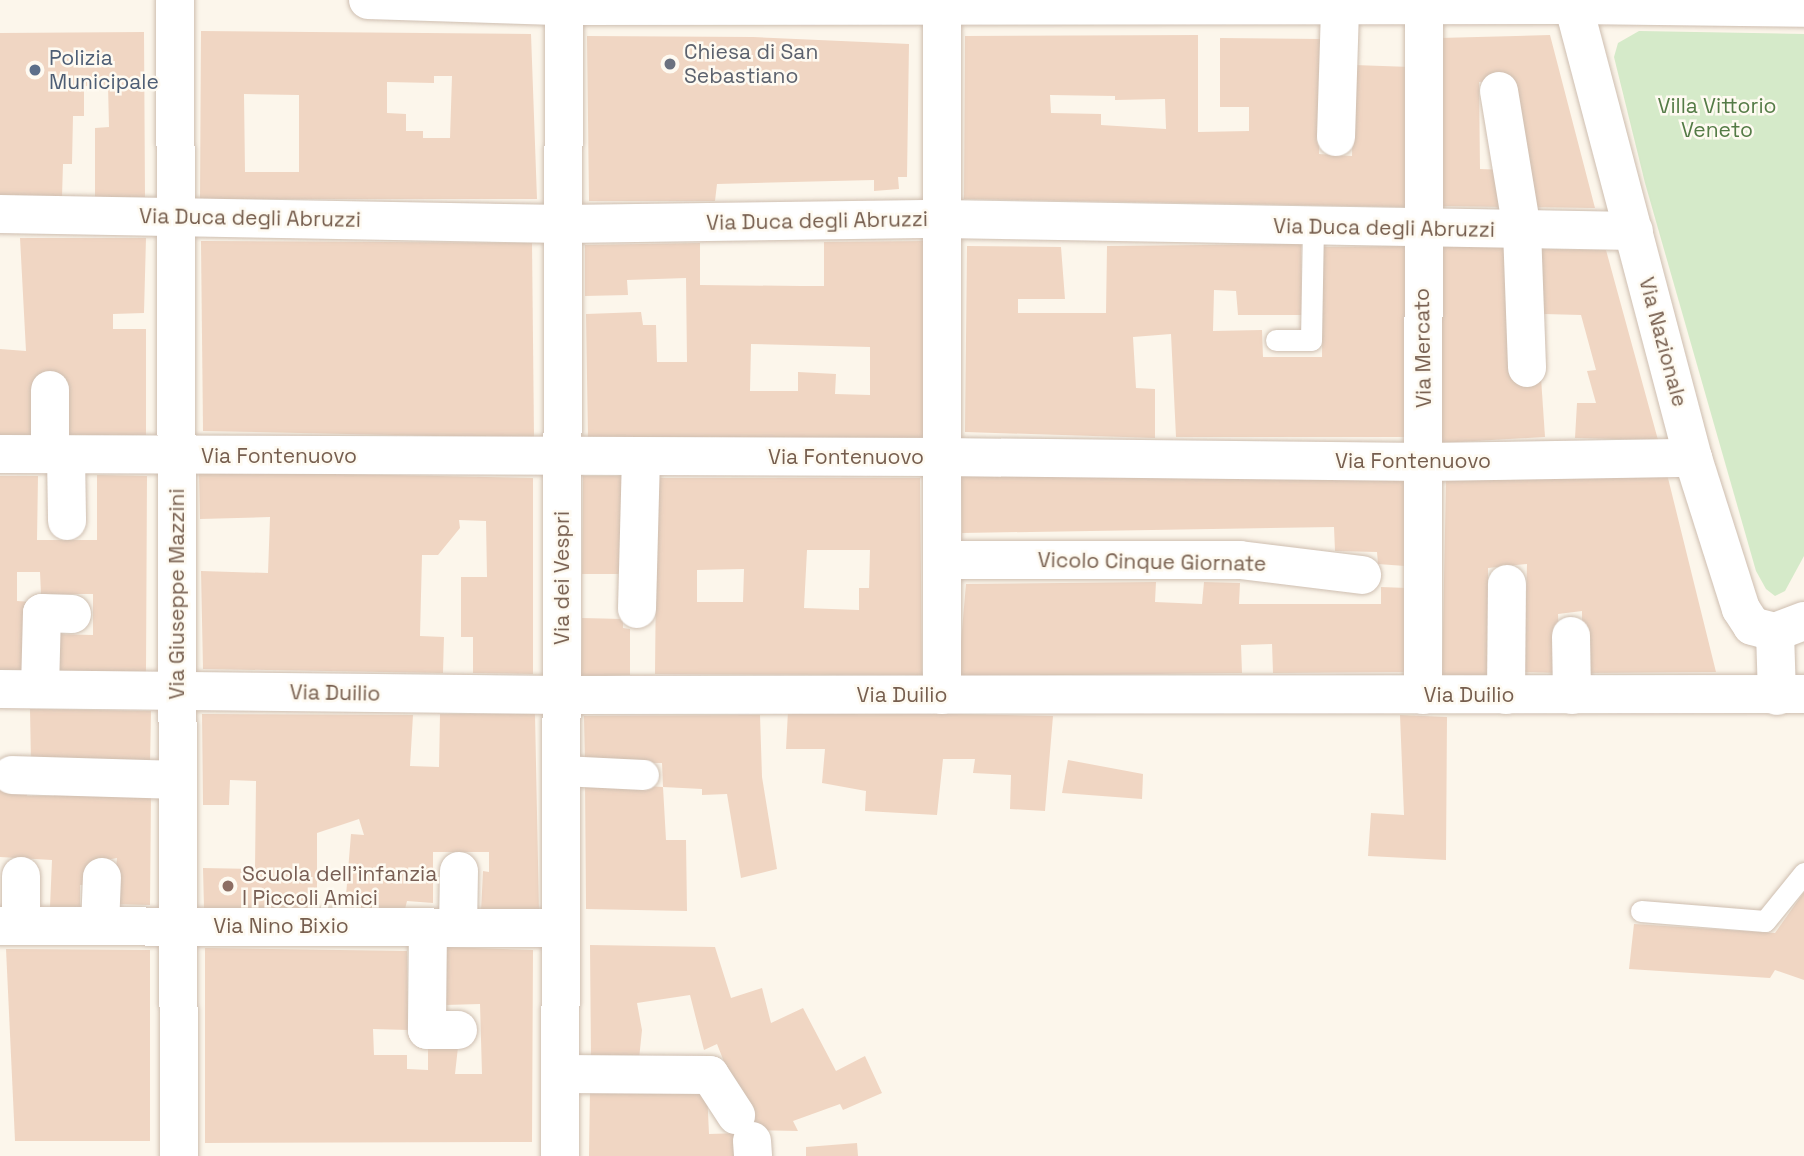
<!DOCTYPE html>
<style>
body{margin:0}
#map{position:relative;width:1804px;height:1156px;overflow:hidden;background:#fcf6eb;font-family:"Space Grotesk",sans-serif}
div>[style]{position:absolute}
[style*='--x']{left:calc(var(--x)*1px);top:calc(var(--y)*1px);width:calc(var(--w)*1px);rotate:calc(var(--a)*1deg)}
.green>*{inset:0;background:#d5eac9}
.building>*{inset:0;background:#f0d6c3}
.roads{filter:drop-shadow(0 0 2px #cebeb0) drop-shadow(0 0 2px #cebeb0)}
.service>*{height:21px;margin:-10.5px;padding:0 10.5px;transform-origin:10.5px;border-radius:10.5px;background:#fff}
.pedestrian>*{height:30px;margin:-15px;padding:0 15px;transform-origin:15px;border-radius:15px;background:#fff}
.minor>*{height:38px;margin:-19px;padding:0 19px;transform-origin:19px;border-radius:19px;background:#fff}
.tertiary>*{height:38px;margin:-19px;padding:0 19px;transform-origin:19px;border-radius:19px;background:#fff}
.secondary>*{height:38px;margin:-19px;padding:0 19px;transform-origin:19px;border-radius:19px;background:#fff}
.dots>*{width:19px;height:19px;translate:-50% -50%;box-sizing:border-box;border:4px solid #fefaf1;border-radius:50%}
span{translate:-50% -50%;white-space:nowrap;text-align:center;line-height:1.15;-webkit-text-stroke:5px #fefaf1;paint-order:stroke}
.worship-label{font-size:21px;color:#5b616d}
.left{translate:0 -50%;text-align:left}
.service-label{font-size:21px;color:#4e5e75}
.park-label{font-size:21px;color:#547b46}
.street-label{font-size:21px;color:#765e4e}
.education-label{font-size:21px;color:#785e54}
</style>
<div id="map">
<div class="green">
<div style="clip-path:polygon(1639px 31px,1804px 34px,1804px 556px,1785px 591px,1775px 596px,1766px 589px,1756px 571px,1645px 183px,1614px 57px,1618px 43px)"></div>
</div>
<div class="building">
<div style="clip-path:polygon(evenodd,201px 31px,531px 34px,537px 199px,200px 199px,201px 31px,434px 76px,452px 76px,450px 138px,423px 138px,423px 131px,406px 131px,406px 114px,387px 113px,387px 82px,434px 83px,434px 76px,201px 31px,244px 94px,299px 95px,299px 172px,245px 172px,244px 94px)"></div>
<div style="clip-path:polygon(144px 32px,145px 197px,95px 197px,95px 128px,109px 127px,108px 85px,84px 86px,84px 116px,73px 116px,72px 164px,63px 164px,62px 197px,0 197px,0 33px)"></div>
<div style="clip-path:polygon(evenodd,1198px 35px,1198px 132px,1249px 131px,1249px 107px,1220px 107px,1220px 38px,1321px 39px,1319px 154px,1352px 156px,1354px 65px,1411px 67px,1407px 207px,964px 199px,965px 36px,1198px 35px,1050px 95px,1115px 96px,1115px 100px,1165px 99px,1166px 129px,1101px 125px,1101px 114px,1051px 113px,1050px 95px)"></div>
<div style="clip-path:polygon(1550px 35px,1595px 208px,1523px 207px,1504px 80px,1479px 82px,1480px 169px,1506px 170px,1509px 207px,1436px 206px,1439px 38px)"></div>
<div style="clip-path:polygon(587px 36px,753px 37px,909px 44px,907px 177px,898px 177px,899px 189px,874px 191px,874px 180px,717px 184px,715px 201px,589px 201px)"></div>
<div style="clip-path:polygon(20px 238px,146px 238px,144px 313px,113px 314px,113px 329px,146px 329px,146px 435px,0 436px,0 349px,26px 351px)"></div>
<div style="clip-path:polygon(201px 241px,532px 243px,534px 438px,203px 431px)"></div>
<div style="clip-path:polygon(evenodd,924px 241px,924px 439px,588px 440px,586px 314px,641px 312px,643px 325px,656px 325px,657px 362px,687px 362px,686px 278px,627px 280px,628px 295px,585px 296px,585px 245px,700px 243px,700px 285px,801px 286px,824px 286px,824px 242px,924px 241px,751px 344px,870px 347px,870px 395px,835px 394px,836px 374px,798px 372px,798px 391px,750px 391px,751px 344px)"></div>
<div style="clip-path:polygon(1301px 244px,1302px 315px,1238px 315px,1236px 291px,1214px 290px,1213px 331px,1262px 330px,1263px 357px,1322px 357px,1323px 247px,1408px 246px,1408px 437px,1176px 437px,1171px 334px,1133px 337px,1136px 388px,1155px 389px,1155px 438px,965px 432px,967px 246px,1061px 247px,1065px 299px,1018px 299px,1018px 313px,1106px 313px,1107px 246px)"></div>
<div style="clip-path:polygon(1442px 245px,1511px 245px,1541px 378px,1545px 437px,1440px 443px)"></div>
<div style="clip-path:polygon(1538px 249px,1606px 250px,1658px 440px,1575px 438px,1577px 403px,1596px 403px,1587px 371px,1596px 370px,1581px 315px,1544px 314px)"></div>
<div style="clip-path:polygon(199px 471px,533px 478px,533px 674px,473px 673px,473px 637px,461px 637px,461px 577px,487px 577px,486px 521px,459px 520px,460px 528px,438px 555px,422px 555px,420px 636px,444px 637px,443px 673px,203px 669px,201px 571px,268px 573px,270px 517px,200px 519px)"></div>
<div style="clip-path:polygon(1667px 474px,1716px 672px,1582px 673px,1582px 611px,1558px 614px,1560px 673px,1524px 672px,1527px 564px,1488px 568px,1488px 679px,1442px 680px,1446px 481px)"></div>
<div style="clip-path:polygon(97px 475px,147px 476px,146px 672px,51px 672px,52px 634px,93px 635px,93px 594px,41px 594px,40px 572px,17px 572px,17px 601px,31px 602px,29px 672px,0 671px,0 476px,38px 476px,37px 540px,97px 540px)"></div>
<div style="clip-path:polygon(961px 475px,1408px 479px,1405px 566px,1378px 564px,1377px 552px,1335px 551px,1334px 527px,962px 533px)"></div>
<div style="clip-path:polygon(583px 476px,623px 476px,623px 574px,582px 574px)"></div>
<div style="clip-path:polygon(evenodd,657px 478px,920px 478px,922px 675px,655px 674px,657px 478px,807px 550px,870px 550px,869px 588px,859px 588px,859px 610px,804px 608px,807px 550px,657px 478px,744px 569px,743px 602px,697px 602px,697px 570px,744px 569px)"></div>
<div style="clip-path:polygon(1156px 582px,1155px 602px,1202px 604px,1204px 582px,1240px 583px,1239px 604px,1381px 604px,1381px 587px,1407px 588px,1406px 672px,1273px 673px,1272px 644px,1241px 645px,1242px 673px,958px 676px,966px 584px)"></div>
<div style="clip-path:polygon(582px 618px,623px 619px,623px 628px,630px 629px,630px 675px,581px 677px)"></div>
<div style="clip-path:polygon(30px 709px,151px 711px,150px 765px,31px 764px)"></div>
<div style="clip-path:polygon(788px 711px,1053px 716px,1045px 811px,1010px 809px,1011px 775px,973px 773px,975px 759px,943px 759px,937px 815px,865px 811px,866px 791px,822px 783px,825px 749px,786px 749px)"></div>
<div style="clip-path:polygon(202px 714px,413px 715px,410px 766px,439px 767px,440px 714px,535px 714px,539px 912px,481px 912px,483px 871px,489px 872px,489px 852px,433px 852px,433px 903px,407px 901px,405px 909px,345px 908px,351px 834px,364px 835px,359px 819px,317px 833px,317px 909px,204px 908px,203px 868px,255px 869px,256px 781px,230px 780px,229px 805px,203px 805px)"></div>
<div style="clip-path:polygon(760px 715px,762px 777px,777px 869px,741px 878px,727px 794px,702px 795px,702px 789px,663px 787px,662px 763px,585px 762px,584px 716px)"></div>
<div style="clip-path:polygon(1400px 715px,1447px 717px,1446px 860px,1368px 856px,1371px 813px,1404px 815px)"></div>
<div style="clip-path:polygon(1068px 760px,1143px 774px,1142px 799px,1062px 793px)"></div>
<div style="clip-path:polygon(585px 782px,663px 787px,666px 840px,686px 840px,687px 911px,586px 909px)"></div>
<div style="clip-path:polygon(0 785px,27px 787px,27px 796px,54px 796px,54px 786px,151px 793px,150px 905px,112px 904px,117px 858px,90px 863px,92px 885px,80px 885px,80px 908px,50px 907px,52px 860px,0 857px)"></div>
<div style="clip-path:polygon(1804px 892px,1804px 980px,1775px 970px,1770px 978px,1629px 969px,1634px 924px,1775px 933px)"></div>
<div style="clip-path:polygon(590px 945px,715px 947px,731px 998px,762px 988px,771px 1023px,803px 1008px,836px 1071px,865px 1056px,882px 1093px,843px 1110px,840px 1104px,793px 1121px,798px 1131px,751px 1130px,717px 1044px,704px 1050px,690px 995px,637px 1003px,642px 1030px,639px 1059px,591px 1059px)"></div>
<div style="clip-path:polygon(445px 947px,533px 950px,532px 1142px,205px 1143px,205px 948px,407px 951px,408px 1030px,373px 1029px,374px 1055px,407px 1055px,407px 1069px,428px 1070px,428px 1046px,458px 1047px,455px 1074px,482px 1074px,480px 1004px,445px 1005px)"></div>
<div style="clip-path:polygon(6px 949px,150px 950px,150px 1141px,15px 1141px)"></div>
<div style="clip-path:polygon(590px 1088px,707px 1091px,709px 1134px,741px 1133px,743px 1156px,589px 1156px)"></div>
<div style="clip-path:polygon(857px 1143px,858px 1156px,806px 1156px,806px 1147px)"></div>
</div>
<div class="roads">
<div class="service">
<div style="--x:1276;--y:340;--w:35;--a:0"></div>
<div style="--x:1311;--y:340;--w:113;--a:-89"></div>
<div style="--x:1641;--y:911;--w:124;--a:4.6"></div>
<div style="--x:1765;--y:921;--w:62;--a:-50.9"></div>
</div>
<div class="pedestrian">
<div style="--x:562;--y:771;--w:82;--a:2.8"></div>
</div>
<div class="minor">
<div style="--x:942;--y:0;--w:695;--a:90"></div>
<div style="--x:1499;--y:91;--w:141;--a:80.6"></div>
<div style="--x:1522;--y:230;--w:138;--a:87.9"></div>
<div style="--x:1336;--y:137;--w:130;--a:-88.2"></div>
<div style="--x:0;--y:214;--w:564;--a:1.02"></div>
<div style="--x:564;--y:224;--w:378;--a:-0.8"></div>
<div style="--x:942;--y:219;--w:692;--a:0.99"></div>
<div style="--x:50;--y:390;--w:64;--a:90"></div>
<div style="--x:0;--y:454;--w:942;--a:0.18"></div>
<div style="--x:942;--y:457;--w:483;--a:0.6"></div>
<div style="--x:1425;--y:462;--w:268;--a:-0.9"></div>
<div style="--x:66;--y:455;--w:66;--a:89.1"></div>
<div style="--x:942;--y:560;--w:298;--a:0"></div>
<div style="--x:1240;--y:560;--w:123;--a:7"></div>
<div style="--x:637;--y:609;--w:152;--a:-88.5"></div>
<div style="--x:1775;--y:632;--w:64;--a:88.2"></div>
<div style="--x:1571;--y:636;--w:59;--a:89"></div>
<div style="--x:0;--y:689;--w:562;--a:0.61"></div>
<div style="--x:562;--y:695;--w:1242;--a:-0.05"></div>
<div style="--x:40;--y:689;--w:76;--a:-88.5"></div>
<div style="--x:42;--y:613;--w:30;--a:2"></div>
<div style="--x:1423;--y:695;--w:695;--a:-89.92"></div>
<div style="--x:1506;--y:695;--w:111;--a:-89.5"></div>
<div style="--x:12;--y:775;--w:166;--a:1.7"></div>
<div style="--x:0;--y:926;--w:561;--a:0.2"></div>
<div style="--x:21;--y:926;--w:50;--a:-90"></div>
<div style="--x:100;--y:926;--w:49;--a:-87.7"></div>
<div style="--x:428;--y:927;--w:103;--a:90.6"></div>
<div style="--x:427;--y:1030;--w:31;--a:0"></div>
<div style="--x:458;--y:928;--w:57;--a:-89"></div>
<div style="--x:561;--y:1074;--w:149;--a:0.4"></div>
<div style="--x:710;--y:1075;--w:48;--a:57"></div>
<div style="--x:752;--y:1141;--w:15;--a:86"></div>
</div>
<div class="tertiary">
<div style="--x:175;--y:0;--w:1156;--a:89.8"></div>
<div style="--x:560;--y:1156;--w:1156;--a:-89.8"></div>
</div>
<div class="secondary">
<div style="--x:368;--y:0;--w:196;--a:1.8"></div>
<div style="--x:564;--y:6;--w:1010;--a:-0.06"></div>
<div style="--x:1574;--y:5;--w:230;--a:0.7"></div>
<div style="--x:1572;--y:0;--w:474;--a:75.2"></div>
<div style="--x:1693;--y:458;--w:158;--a:72.4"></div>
<div style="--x:1741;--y:609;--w:20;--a:57"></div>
<div style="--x:1752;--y:626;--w:24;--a:15"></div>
<div style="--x:1775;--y:632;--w:31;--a:-21"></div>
</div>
</div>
<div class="dots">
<div style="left:670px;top:64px;background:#6b7280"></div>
<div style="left:35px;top:70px;background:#5c6f8a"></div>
<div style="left:228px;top:886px;background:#8d6e63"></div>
</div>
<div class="worship-label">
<span class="left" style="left:684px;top:64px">Chiesa di San<br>Sebastiano</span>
</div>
<div class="service-label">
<span class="left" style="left:49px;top:70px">Polizia<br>Municipale</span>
</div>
<div class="park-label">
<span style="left:1717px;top:118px">Villa Vittorio<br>Veneto</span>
</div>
<div class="street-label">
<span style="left:250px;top:218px;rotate:1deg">Via Duca degli Abruzzi</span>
<span style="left:817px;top:221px;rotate:-1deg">Via Duca degli Abruzzi</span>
<span style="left:1384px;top:228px;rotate:1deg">Via Duca degli Abruzzi</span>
<span style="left:1663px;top:342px;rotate:75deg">Via Nazionale</span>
<span style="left:1423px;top:348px;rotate:-91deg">Via Mercato</span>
<span style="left:279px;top:456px">Via Fontenuovo</span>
<span style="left:846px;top:457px">Via Fontenuovo</span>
<span style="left:1413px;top:461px">Via Fontenuovo</span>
<span style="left:1152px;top:562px;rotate:1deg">Vicolo Cinque Giornate</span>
<span style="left:562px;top:578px;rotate:-90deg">Via dei Vespri</span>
<span style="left:177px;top:594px;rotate:-90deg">Via Giuseppe Mazzini</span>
<span style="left:335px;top:693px;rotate:1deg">Via Duilio</span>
<span style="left:902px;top:695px">Via Duilio</span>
<span style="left:1469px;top:695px">Via Duilio</span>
<span style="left:281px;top:926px">Via Nino Bixio</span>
</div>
<div class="education-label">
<span class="left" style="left:242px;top:886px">Scuola dell'infanzia<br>I Piccoli Amici</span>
</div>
</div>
